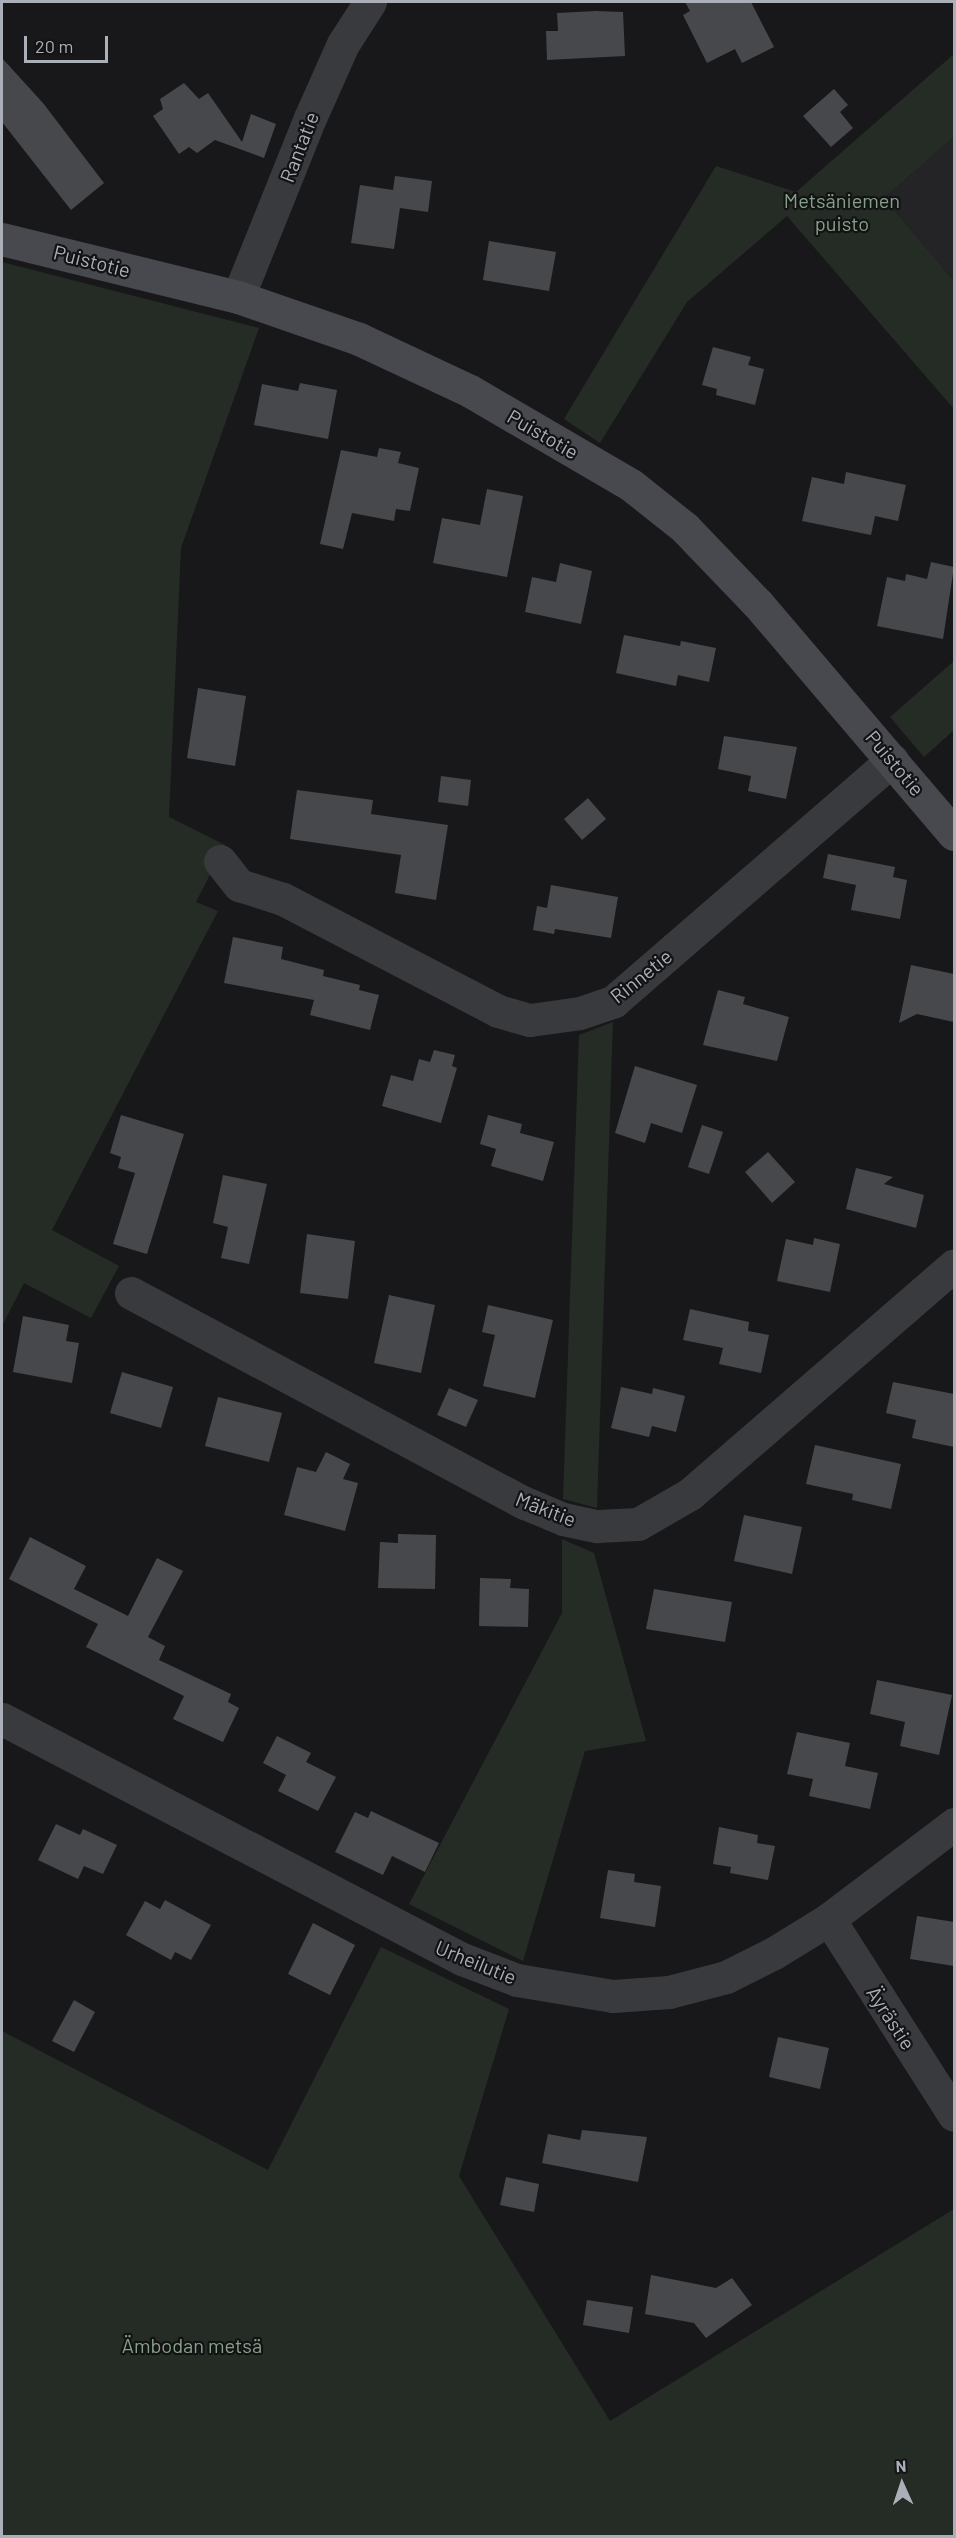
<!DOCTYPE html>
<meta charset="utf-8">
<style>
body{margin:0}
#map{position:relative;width:956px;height:2538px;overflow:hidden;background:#18181a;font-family:Barlow,sans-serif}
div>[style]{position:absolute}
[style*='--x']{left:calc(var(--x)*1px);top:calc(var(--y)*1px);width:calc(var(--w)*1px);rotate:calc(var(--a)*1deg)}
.built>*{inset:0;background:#242426}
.green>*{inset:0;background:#242c25}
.building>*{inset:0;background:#47484c}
.street>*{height:33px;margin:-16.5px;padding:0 16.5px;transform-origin:16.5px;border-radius:16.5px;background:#393a3e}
.secondary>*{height:33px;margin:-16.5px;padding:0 16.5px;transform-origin:16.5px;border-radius:16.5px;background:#47494e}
span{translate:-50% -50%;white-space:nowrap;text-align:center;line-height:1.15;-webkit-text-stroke:4.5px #131315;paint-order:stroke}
.street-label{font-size:20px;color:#abafb8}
.park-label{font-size:20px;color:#85a187}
.frame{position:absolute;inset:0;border:3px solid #abafb8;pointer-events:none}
.north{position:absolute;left:872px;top:2454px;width:60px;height:60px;-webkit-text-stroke:4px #131315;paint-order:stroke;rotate:357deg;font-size:16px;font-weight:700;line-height:24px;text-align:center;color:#abafb8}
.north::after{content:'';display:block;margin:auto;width:21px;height:27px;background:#abafb8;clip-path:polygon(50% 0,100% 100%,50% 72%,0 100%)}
.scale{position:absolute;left:24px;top:36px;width:84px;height:27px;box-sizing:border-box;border:3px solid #abafb8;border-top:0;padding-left:8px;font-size:18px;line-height:21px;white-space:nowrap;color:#abafb8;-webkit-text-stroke:4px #131315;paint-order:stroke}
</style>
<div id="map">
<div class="built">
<div style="clip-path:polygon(954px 137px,954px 281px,884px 198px)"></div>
</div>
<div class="green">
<div style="clip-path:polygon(954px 54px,954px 137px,884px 198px,954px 281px,954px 409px,787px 216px,687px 302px,600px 443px,564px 419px,716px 166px,796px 192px)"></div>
<div style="clip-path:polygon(2px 262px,259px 328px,181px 548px,169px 817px,225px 845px,196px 902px,218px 911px,52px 1230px,119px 1266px,91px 1318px,24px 1283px,2px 1326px)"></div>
<div style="clip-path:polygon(954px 661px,954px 730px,924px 757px,890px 717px)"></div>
<div style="clip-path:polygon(613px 1022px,613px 1021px,597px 1508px,563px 1499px,579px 1035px)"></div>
<div style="clip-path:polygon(562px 1539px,594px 1553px,646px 1741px,585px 1751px,523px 1961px,409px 1904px,562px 1613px)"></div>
<div style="clip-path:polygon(381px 1947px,509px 2009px,459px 2176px,610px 2421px,954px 2209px,954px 2536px,2px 2536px,2px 2031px,268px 2170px)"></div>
</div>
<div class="building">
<div style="clip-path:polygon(685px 2px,751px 2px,774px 47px,742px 63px,735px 49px,707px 63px,683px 15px,690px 11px)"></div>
<div style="clip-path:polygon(596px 11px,623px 12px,625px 56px,547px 60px,546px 31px,558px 31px,557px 13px)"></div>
<div style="clip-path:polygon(2px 58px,43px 103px,104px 183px,71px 210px,2px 122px)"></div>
<div style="clip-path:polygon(184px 83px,199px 99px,208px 93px,242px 142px,251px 114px,276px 124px,264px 158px,215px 140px,197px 153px,189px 147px,179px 154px,153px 116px,163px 109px,160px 99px)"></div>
<div style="clip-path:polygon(834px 89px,848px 105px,840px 112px,853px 128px,831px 147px,803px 116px)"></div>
<div style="clip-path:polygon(395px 176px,432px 181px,428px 212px,400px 208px,394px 249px,351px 243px,360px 185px,393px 190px)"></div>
<div style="clip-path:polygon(489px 241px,556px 252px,549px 291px,483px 280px)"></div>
<div style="clip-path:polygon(713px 347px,751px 357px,748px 365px,764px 369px,755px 405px,716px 395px,717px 389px,702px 385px)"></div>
<div style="clip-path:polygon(300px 383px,337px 390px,328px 439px,254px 425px,262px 384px,298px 391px)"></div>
<div style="clip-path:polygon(379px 448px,401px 452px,398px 463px,419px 468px,410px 511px,396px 509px,394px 521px,352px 513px,343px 549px,320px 544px,341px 450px,377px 457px)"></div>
<div style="clip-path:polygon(846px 472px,906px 485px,898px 521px,875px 516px,871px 535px,802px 521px,812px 477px,844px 484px)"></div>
<div style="clip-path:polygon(487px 489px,523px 496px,507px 577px,433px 563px,442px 518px,480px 525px)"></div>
<div style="clip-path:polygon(931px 562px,954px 567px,943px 639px,877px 626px,887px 577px,905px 581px,906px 574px,927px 579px)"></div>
<div style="clip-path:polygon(560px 563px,592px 571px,581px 624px,525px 612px,532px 577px,556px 582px)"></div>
<div style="clip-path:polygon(624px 635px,680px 646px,681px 641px,716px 648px,709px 682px,678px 675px,676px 686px,616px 673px)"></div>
<div style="clip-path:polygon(198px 688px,246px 696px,235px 766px,187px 758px)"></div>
<div style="clip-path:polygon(724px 736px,797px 747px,786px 799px,748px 791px,751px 776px,718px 769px)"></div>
<div style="clip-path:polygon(441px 776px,471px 780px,468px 806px,438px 802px)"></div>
<div style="clip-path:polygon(297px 790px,373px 800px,371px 814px,448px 825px,436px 900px,395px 893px,401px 855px,290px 839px)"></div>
<div style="clip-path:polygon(588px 798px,606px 819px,582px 840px,564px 819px)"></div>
<div style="clip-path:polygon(828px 854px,895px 867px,893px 877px,907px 880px,900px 919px,851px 910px,856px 885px,823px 878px)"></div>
<div style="clip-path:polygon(551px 885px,618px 897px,611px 938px,555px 929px,554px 934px,533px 930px,537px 906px,547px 908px)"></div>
<div style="clip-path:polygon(233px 937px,283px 947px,281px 959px,324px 970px,323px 976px,360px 985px,359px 990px,379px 995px,370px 1030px,310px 1015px,314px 1000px,224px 983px)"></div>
<div style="clip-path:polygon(911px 965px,954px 974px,954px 1022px,917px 1014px,899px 1023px)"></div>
<div style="clip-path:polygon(718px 990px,745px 997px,743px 1004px,789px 1017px,777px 1061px,703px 1045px)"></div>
<div style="clip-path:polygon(434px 1050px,455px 1055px,452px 1066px,457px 1068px,441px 1123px,382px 1106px,391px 1075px,413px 1081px,419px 1059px,430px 1062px)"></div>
<div style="clip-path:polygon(635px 1066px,697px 1085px,682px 1133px,651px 1123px,645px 1143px,615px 1133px)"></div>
<div style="clip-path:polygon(121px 1115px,184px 1134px,147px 1254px,113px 1244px,135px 1173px,118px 1168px,121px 1157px,110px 1153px)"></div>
<div style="clip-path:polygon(488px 1115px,522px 1124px,520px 1133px,554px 1142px,543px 1181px,491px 1166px,496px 1149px,480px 1144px)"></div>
<div style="clip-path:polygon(702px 1125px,723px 1132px,709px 1174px,688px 1167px)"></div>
<div style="clip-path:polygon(768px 1152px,795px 1182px,772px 1203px,745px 1172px)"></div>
<div style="clip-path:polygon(856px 1168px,893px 1177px,884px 1184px,924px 1195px,916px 1228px,846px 1209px)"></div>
<div style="clip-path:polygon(223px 1175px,267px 1184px,249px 1264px,221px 1258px,228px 1227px,213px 1223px)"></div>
<div style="clip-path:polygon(307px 1234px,355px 1241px,348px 1299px,300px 1293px)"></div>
<div style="clip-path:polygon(814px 1238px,840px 1244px,830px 1292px,777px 1281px,786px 1239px,813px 1245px)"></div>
<div style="clip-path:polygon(389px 1295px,435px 1305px,421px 1373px,374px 1363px)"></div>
<div style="clip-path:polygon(488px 1305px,553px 1320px,535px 1398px,483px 1386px,495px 1335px,482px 1332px)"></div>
<div style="clip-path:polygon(690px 1309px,749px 1322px,748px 1331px,769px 1335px,761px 1373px,719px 1364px,723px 1348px,683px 1340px)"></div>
<div style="clip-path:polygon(23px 1316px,69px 1325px,66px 1341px,79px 1343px,72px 1383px,13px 1372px)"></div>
<div style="clip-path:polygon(122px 1372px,173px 1387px,161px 1428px,110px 1413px)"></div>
<div style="clip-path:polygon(893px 1382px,954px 1394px,954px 1447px,912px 1438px,916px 1420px,886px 1413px)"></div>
<div style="clip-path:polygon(621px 1387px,652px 1394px,653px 1388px,685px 1396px,676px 1432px,652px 1426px,649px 1437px,611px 1428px)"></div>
<div style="clip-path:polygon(449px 1388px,478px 1400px,466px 1427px,437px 1415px)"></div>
<div style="clip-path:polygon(218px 1397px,282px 1413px,269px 1462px,205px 1446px)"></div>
<div style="clip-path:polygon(815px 1445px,901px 1464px,891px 1509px,852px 1500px,853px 1494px,806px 1484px)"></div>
<div style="clip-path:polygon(326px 1452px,350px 1464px,343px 1479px,358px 1483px,345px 1531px,284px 1515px,297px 1467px,316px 1472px)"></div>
<div style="clip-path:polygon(744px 1515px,802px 1527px,792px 1574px,734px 1561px)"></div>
<div style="clip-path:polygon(398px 1534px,436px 1535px,435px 1589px,378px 1588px,380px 1542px,398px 1543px)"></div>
<div style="clip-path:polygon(30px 1537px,86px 1566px,74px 1589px,128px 1616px,157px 1558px,183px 1571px,148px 1637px,165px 1646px,159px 1660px,231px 1694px,228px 1702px,239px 1708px,223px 1742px,173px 1719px,184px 1696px,86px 1647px,98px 1624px,9px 1579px)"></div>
<div style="clip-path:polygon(480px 1578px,511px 1579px,510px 1588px,529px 1589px,528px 1627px,479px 1626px)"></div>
<div style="clip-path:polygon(654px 1589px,732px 1602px,725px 1642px,646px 1629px)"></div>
<div style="clip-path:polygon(877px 1680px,952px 1695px,939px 1755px,900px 1746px,905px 1722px,870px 1714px)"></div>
<div style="clip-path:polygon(797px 1732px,850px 1743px,845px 1766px,878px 1773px,870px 1809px,809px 1796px,813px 1779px,787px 1774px)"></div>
<div style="clip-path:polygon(277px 1736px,311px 1753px,306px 1762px,336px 1777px,318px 1811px,278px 1791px,286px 1775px,263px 1763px)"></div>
<div style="clip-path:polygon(371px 1811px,439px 1843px,425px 1872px,392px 1856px,383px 1875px,335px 1852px,355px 1812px,368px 1818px)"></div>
<div style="clip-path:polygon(56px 1824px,80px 1835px,83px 1829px,117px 1845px,103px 1874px,84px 1866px,78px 1879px,38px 1860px)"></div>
<div style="clip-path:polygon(719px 1827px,758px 1835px,757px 1843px,775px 1846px,768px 1880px,730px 1873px,731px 1867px,713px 1864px)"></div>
<div style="clip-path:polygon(608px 1870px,635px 1874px,634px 1882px,661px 1886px,655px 1927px,600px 1918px)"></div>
<div style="clip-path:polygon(165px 1900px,211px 1925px,191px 1960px,175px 1952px,171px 1960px,126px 1935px,145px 1901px,160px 1909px)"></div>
<div style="clip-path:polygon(917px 1916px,954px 1922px,954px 1966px,910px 1959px)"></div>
<div style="clip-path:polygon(313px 1923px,355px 1945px,330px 1995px,288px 1974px)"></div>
<div style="clip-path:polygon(74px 2000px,95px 2012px,74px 2052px,52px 2041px)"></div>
<div style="clip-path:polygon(778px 2037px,829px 2048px,820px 2089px,769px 2077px)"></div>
<div style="clip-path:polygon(582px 2130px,647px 2137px,638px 2182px,542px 2163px,548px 2134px,580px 2140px)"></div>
<div style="clip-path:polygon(506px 2177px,539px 2184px,534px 2212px,500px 2205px)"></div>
<div style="clip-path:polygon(651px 2275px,716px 2288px,732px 2278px,752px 2305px,706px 2338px,694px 2323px,645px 2314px)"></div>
<div style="clip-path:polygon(587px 2300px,633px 2307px,629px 2333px,583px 2325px)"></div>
</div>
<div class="street">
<div style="--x:238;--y:297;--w:193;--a:-68.1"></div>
<div style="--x:310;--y:118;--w:81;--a:-66"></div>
<div style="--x:343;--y:44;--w:50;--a:-57.3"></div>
<div style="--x:220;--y:861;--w:31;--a:52"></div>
<div style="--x:239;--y:885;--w:46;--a:17.7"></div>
<div style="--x:283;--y:899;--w:242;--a:27.5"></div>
<div style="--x:498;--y:1011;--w:33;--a:16"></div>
<div style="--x:530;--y:1020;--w:50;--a:-8"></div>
<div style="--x:580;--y:1013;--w:36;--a:-19"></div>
<div style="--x:614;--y:1001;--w:368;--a:-40.9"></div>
<div style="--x:131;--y:1293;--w:446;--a:28.1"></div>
<div style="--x:525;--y:1503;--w:41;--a:22.8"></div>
<div style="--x:563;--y:1519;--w:35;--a:12"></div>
<div style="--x:597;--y:1526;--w:41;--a:-2.8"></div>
<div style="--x:638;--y:1524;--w:60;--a:-30"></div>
<div style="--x:690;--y:1494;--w:349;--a:-40.9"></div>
<div style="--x:2;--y:1719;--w:519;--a:27.55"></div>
<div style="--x:462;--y:1959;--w:59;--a:20.9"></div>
<div style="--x:517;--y:1980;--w:97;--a:9.5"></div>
<div style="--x:613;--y:1996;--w:56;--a:-4.1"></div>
<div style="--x:669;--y:1992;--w:59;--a:-14.7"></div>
<div style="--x:726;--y:1977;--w:54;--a:-26.6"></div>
<div style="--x:774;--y:1953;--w:65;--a:-31.7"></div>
<div style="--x:829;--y:1919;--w:157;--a:-37.2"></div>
<div style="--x:829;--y:1919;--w:232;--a:57.5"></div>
</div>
<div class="secondary">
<div style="--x:2;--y:239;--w:243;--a:13.8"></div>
<div style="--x:238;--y:297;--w:128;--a:19.1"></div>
<div style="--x:359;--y:339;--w:123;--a:25.1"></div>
<div style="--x:470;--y:391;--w:186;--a:30.3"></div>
<div style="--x:631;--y:485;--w:69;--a:38.5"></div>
<div style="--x:685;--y:528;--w:105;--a:46.2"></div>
<div style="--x:758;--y:604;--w:302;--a:49.6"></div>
</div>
<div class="street-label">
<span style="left:299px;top:147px;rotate:-69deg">Rantatie</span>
<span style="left:92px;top:261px;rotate:14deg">Puistotie</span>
<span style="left:543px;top:434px;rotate:30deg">Puistotie</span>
<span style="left:895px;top:763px;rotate:50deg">Puistotie</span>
<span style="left:641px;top:976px;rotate:-39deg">Rinnetie</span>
<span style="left:546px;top:1509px;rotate:21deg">Mäkitie</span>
<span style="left:476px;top:1962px;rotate:22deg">Urheilutie</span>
<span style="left:891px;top:2018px;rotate:57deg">Äyrästie</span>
</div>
<div class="park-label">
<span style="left:842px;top:212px">Metsäniemen<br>puisto</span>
<span style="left:192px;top:2345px">Ämbodan metsä</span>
</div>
<div class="frame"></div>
<div class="north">N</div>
<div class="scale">20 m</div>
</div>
